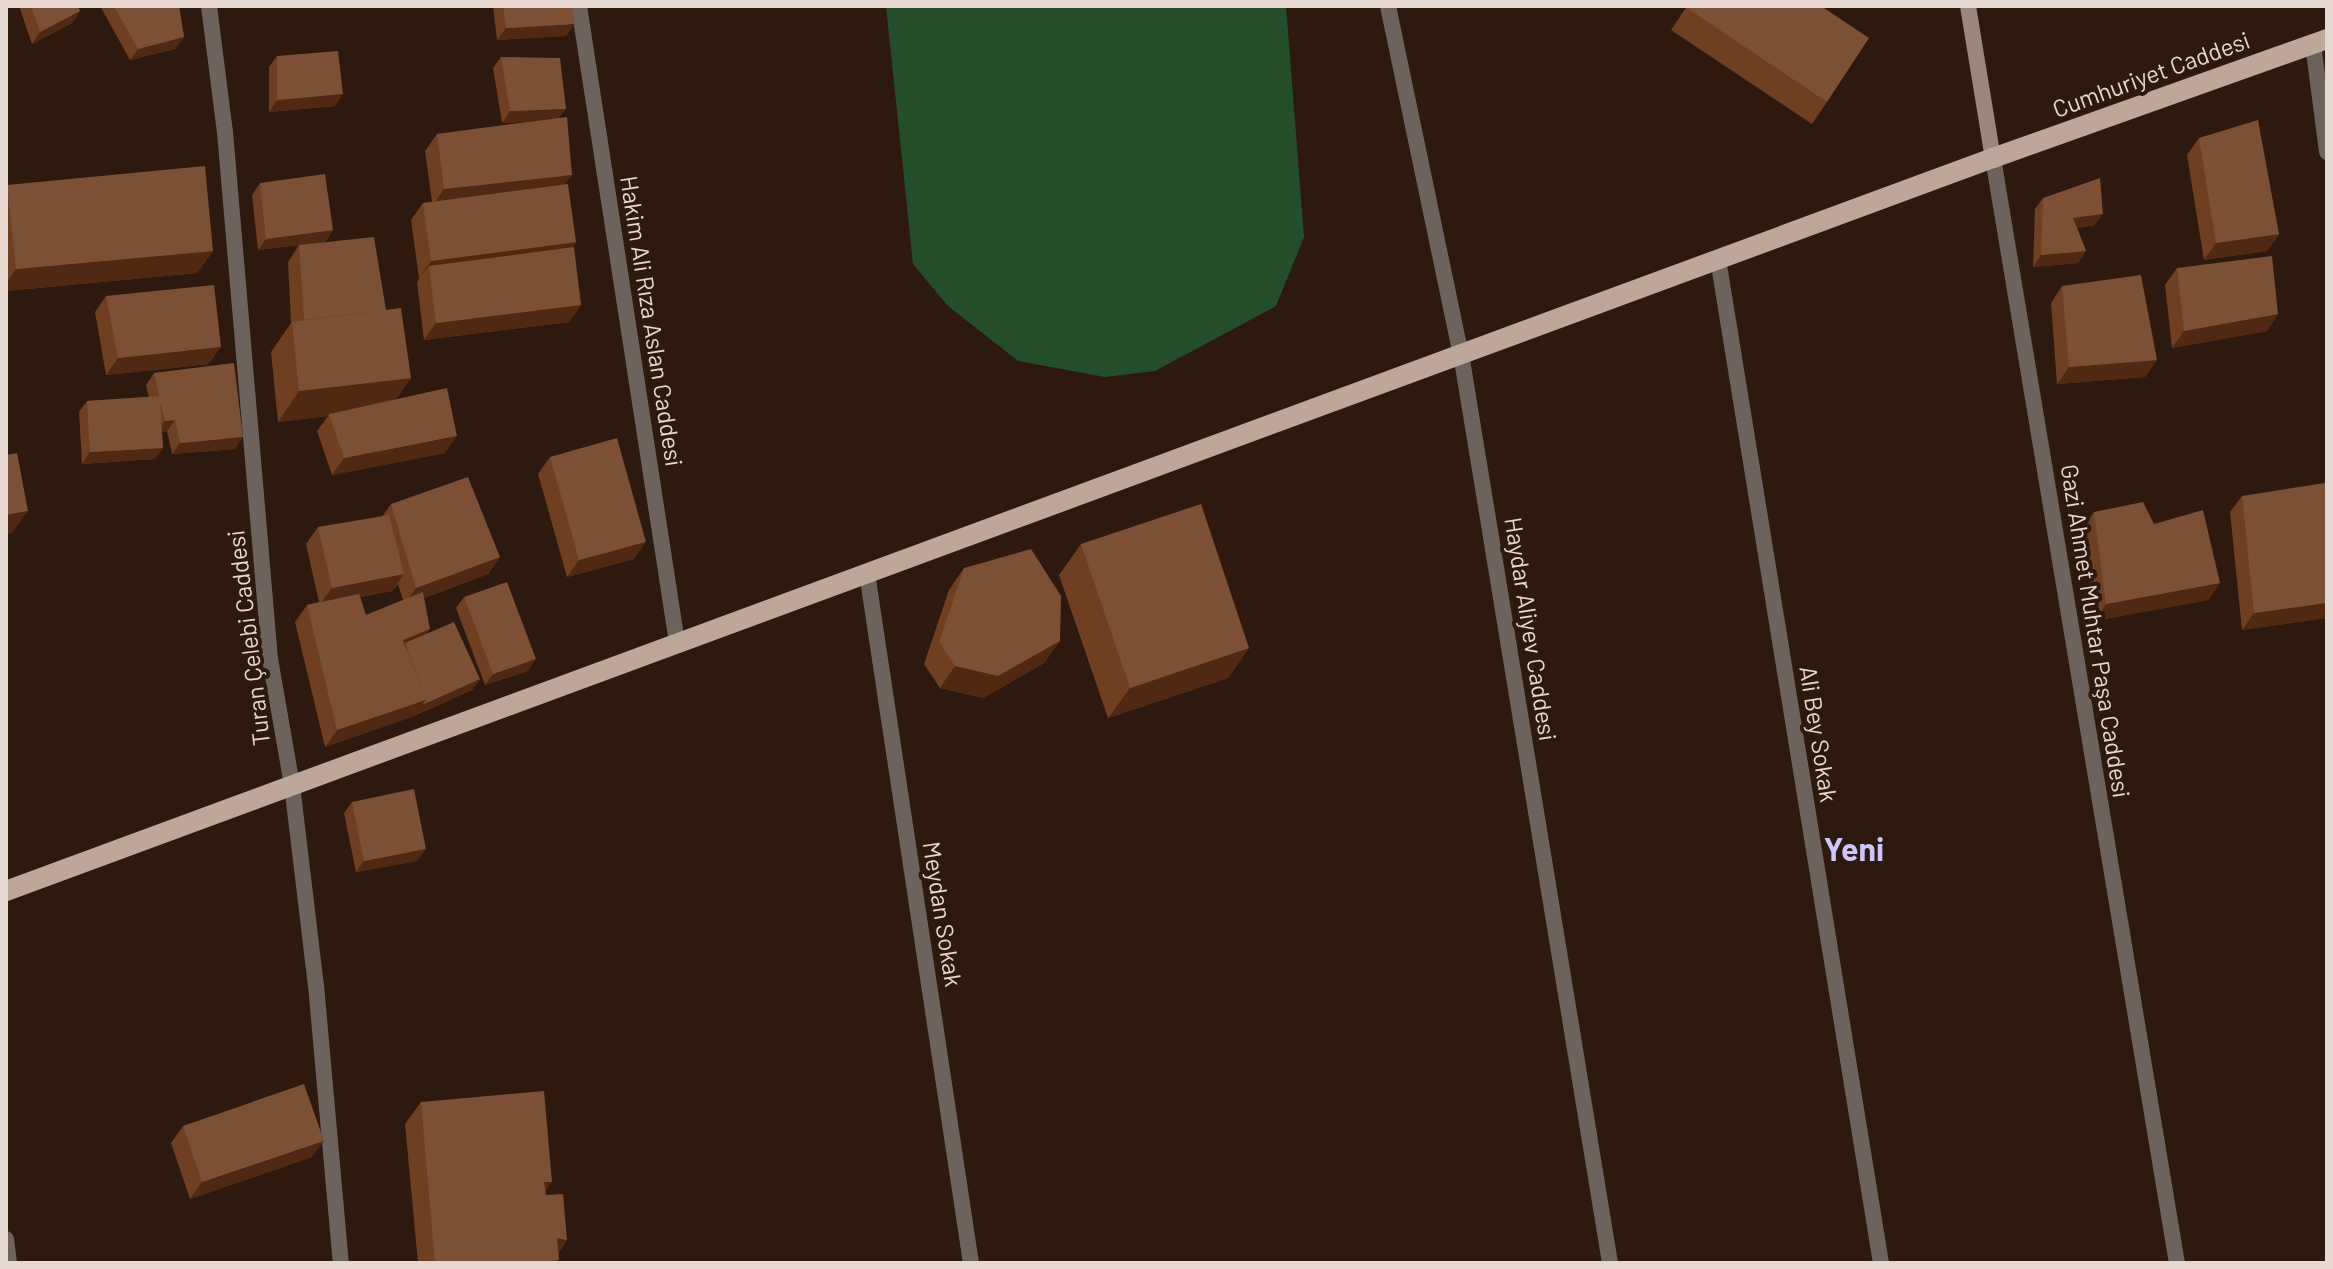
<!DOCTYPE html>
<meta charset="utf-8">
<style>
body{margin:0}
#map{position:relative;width:2333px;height:1269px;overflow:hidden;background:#2d190d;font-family:Barlow,sans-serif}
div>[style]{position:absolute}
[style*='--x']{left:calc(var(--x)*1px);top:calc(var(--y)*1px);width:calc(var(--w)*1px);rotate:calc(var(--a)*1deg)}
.green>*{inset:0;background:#244e2b}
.minor>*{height:16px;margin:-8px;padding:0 8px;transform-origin:8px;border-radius:8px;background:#6d625c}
.tertiary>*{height:16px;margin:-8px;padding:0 8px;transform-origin:8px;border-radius:8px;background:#6d625c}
.secondary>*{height:16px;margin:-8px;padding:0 8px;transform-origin:8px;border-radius:8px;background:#9a887f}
.primary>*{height:20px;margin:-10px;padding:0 10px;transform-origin:10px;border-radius:10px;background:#bda69a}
.wall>*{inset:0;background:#6e3f21}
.shaded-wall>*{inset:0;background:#4f2911}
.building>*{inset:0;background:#7b5034}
span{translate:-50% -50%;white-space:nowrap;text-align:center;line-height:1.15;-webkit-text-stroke:8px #2d190d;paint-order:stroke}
.street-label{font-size:24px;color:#e6d8d0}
.district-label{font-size:32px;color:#cec5fe;font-weight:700}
.frame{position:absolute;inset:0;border:8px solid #e6d8d0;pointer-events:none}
</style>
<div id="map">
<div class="green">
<div style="clip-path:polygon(886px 6px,1286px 6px,1304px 237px,1276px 306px,1155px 371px,1105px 377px,1018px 361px,948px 306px,913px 264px)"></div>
</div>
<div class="minor">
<div style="--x:209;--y:6;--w:127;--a:82.8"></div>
<div style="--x:225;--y:132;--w:529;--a:85.12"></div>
<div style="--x:270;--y:659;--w:128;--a:80.1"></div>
<div style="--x:292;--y:785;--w:201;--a:83.2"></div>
<div style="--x:316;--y:985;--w:279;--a:84.9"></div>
<div style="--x:579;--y:6;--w:644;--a:81.25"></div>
<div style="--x:1388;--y:6;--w:356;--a:78.2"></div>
<div style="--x:1461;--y:354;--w:921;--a:80.69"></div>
<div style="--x:2313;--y:44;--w:109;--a:82.6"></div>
<div style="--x:1718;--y:259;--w:1017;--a:80.78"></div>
<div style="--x:867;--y:573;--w:698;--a:81.43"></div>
<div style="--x:6;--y:1239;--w:24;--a:83"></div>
</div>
<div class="tertiary">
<div style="--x:1993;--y:158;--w:1120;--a:80.55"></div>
</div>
<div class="secondary">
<div style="--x:1968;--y:6;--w:154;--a:80.7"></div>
</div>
<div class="primary">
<div style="--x:6;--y:891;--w:2118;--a:-20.25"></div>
<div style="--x:1993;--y:158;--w:355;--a:-19.6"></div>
</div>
<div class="wall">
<div style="clip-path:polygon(19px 6px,78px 6px,80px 11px,72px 23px,32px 44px)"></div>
<div style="clip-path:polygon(100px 6px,179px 6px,184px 37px,175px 49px,130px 60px)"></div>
<div style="clip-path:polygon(493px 6px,572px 6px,566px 36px,497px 40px)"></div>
<div style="clip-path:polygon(1687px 6px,1821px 6px,1827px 102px,1812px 124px,1671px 30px)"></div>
<div style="clip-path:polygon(277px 56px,335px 106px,269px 112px,269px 67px)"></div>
<div style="clip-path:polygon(501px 57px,559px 118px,564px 185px,576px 242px,572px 247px,581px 305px,569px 322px,424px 340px,417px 282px,420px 277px,419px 278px,411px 220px,423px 203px,432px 202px,425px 151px,437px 134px,534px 121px,502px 123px,493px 68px)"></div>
<div style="clip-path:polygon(2199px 138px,2279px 234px,2267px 251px,2204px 260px,2187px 155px)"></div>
<div style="clip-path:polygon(260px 183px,333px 230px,325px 242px,258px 250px,252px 195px)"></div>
<div style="clip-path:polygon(7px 185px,213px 251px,197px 273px,6px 291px,6px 187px)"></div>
<div style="clip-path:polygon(2043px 198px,2095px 225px,2077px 228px,2086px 251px,2078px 263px,2033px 267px,2035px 209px)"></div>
<div style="clip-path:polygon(299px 245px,386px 310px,411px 378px,396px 399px,445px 453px,332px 475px,317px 431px,328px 416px,278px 422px,271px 352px,291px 323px,288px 262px)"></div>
<div style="clip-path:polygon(2177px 268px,2278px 314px,2267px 331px,2172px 348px,2165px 285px)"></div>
<div style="clip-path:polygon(2062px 286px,2157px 360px,2145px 377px,2057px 384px,2051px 303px)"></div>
<div style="clip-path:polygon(106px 296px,209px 364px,106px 375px,95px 312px)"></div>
<div style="clip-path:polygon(154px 373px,235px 449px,172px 454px,167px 431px,162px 432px,163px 448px,155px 459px,82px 464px,79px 412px,87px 401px,149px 397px,146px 385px)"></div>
<div style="clip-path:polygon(550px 457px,634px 559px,567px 577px,538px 474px)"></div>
<div style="clip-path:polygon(2242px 496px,2326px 618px,2242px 630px,2230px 512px)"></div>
<div style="clip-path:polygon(evenodd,391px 504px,500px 557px,488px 574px,424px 598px,426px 634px,480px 679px,472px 690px,414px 716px,325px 747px,295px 622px,307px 605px,319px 602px,306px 544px,318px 527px,382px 517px,391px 504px,398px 584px,403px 600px,366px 615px,360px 597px,392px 591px,398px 584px)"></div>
<div style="clip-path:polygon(2094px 512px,2154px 524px,2220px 583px,2208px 600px,2094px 621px,2082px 529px)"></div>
<div style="clip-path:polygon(1081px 544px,1249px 648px,1228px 678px,1108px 718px,1059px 575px)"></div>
<div style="clip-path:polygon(964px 568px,1060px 641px,1044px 663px,983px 698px,940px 688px,924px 664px,949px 590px)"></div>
<div style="clip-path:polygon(464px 597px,528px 671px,485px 685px,456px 608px)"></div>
<div style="clip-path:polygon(352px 802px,417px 861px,356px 872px,344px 813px)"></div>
<div style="clip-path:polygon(421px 1102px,545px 1192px,546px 1195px,567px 1240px,559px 1252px,558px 1263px,418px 1263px,405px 1124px)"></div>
<div style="clip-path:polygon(183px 1126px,312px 1157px,190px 1199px,171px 1143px)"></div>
</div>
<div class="shaded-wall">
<div style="clip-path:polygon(80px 11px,72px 23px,32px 44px,40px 32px)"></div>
<div style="clip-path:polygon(575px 24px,566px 36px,497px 40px,506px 28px)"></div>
<div style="clip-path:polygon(184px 37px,175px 49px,130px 60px,138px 49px)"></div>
<div style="clip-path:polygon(343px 94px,335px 106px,269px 112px,277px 100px)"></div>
<div style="clip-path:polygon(566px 109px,557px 120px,502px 123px,510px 111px)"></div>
<div style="clip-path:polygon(572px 175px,560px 191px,432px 206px,444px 189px)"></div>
<div style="clip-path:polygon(2103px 214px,2095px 225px,2065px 230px,2073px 218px)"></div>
<div style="clip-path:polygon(333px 230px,325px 242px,258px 250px,266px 239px)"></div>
<div style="clip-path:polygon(2279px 234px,2267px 251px,2204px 260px,2216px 243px)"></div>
<div style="clip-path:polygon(576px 242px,564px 259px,429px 266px,420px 277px,419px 278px,431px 261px)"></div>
<div style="clip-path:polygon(213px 251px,197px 273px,6px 291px,6px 283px,16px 269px)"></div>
<div style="clip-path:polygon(2086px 251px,2078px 263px,2033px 267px,2041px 255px)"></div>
<div style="clip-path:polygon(581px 305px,569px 322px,424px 340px,436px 323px)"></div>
<div style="clip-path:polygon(2278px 314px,2267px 331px,2172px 348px,2184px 331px)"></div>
<div style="clip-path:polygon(221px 347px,209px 364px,106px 375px,118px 358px)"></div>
<div style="clip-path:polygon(2157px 360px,2145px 377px,2057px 384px,2069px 367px)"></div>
<div style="clip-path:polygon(411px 378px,389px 409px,329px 414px,328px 416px,278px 422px,299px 391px)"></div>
<div style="clip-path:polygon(175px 420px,167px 431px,157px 433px,165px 421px)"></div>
<div style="clip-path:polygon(457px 436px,445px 453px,332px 475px,344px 458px)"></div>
<div style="clip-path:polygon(243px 437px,235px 449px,172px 454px,180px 443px)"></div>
<div style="clip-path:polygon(163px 448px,155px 459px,82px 464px,90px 452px)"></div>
<div style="clip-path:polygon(28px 511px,12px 533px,6px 534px,6px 515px)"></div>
<div style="clip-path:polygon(646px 542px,634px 559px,567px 577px,579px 560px)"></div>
<div style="clip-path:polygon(500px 557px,488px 574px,404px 605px,416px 588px)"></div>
<div style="clip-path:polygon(404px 574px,392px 591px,320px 604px,332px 588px)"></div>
<div style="clip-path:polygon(2220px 583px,2208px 600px,2094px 621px,2106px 604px)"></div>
<div style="clip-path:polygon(2327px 603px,2326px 618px,2242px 630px,2254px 613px)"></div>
<div style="clip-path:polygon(430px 629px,418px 646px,402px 652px,403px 640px)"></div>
<div style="clip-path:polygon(1060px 641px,1044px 663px,983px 698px,940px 688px,955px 666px)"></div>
<div style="clip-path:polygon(1249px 648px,1228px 678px,1108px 718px,1130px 688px)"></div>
<div style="clip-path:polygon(536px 659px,528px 671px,485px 685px,493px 674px)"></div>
<div style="clip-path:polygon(480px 679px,472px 690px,414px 716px,325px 747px,337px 730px)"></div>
<div style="clip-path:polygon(426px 849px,417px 861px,356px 872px,364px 861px)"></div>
<div style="clip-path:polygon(324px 1141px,312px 1157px,190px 1199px,202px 1182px)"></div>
<div style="clip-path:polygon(544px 1182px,552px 1182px,537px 1204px)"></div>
<div style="clip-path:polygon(557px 1238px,567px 1240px,552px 1261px,559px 1260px,558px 1263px,528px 1263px)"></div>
</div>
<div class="building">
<div style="clip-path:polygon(31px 6px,78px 6px,80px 11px,40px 32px)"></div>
<div style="clip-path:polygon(114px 6px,179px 6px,184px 37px,138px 49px)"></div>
<div style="clip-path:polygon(503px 6px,572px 6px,575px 24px,506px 28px)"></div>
<div style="clip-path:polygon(1688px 6px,1821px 6px,1869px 38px,1827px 102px,1687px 8px)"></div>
<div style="clip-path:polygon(338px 51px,343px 94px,277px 100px,277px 56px)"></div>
<div style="clip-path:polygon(501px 57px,560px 58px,566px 109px,510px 111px)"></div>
<div style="clip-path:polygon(567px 117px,572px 175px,444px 189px,437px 134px)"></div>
<div style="clip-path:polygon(2258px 120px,2279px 234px,2216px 243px,2199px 138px)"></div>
<div style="clip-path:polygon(205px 166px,213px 251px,16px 269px,7px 185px)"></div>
<div style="clip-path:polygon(325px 174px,333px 230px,266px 239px,260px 183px)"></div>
<div style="clip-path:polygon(2100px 178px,2103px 214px,2073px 218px,2086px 251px,2041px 255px,2043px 198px)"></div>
<div style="clip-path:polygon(568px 184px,576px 242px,431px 261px,423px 203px)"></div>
<div style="clip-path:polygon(374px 237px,386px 310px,304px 320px,299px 245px)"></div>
<div style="clip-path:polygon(574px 247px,581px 305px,436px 323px,429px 266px)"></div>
<div style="clip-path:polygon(2272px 256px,2278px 314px,2184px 331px,2177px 268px)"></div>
<div style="clip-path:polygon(2141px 275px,2157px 360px,2069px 367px,2062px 286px)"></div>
<div style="clip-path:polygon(214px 285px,221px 347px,118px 358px,106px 296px)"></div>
<div style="clip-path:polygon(401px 308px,411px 378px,299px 391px,292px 322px)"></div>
<div style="clip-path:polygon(234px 363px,243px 437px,180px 443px,175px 420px,165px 421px,160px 403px,163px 448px,90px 452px,87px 401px,159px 396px,154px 373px)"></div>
<div style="clip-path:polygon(447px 388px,457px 436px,344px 458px,329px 414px)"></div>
<div style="clip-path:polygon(617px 438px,646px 542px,579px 560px,550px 457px)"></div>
<div style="clip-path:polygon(17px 453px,28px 511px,6px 515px,6px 455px)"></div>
<div style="clip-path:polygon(468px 477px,500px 557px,416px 588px,391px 504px)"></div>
<div style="clip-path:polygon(2325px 483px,2327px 503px,2327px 603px,2254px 613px,2242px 496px)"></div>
<div style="clip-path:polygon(2143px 502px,2154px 524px,2203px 510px,2220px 583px,2106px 604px,2094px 512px)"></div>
<div style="clip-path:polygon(1201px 504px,1249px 648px,1130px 688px,1081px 544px)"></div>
<div style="clip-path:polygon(389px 515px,404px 574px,332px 588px,318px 527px)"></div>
<div style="clip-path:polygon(1031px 549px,1061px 596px,1060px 641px,998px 676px,955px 666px,939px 642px,964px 568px)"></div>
<div style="clip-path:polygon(507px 582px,536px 659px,493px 674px,464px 597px)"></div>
<div style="clip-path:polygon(423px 592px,430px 629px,403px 640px,426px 700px,337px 730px,307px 605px,359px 594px,366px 615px)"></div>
<div style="clip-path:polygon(454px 622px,480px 679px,422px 705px,426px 700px,405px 643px)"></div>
<div style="clip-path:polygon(414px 789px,426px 849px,364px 861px,352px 802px)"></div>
<div style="clip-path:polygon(304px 1084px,324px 1141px,202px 1182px,183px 1126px)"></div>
<div style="clip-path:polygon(544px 1091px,552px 1182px,544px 1182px,546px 1195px,563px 1194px,567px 1240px,557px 1238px,559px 1260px,528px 1263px,435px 1263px,421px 1102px)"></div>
</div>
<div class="street-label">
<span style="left:2151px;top:74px;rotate:-20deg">Cumhuriyet Caddesi</span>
<span style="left:652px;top:321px;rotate:81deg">Hakim Ali Rıza Aslan Caddesi</span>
<span style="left:1531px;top:629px;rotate:81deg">Haydar Aliyev Caddesi</span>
<span style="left:2096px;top:631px;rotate:81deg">Gazi Ahmet Muhtar Paşa Caddesi</span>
<span style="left:248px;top:638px;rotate:-97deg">Turan Çelebi Caddesi</span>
<span style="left:1819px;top:734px;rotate:81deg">Ali Bey Sokak</span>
<span style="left:943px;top:914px;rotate:81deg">Meydan Sokak</span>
</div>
<div class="district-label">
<span style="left:1854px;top:848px">Yeni</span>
</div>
<div class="frame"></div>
</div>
